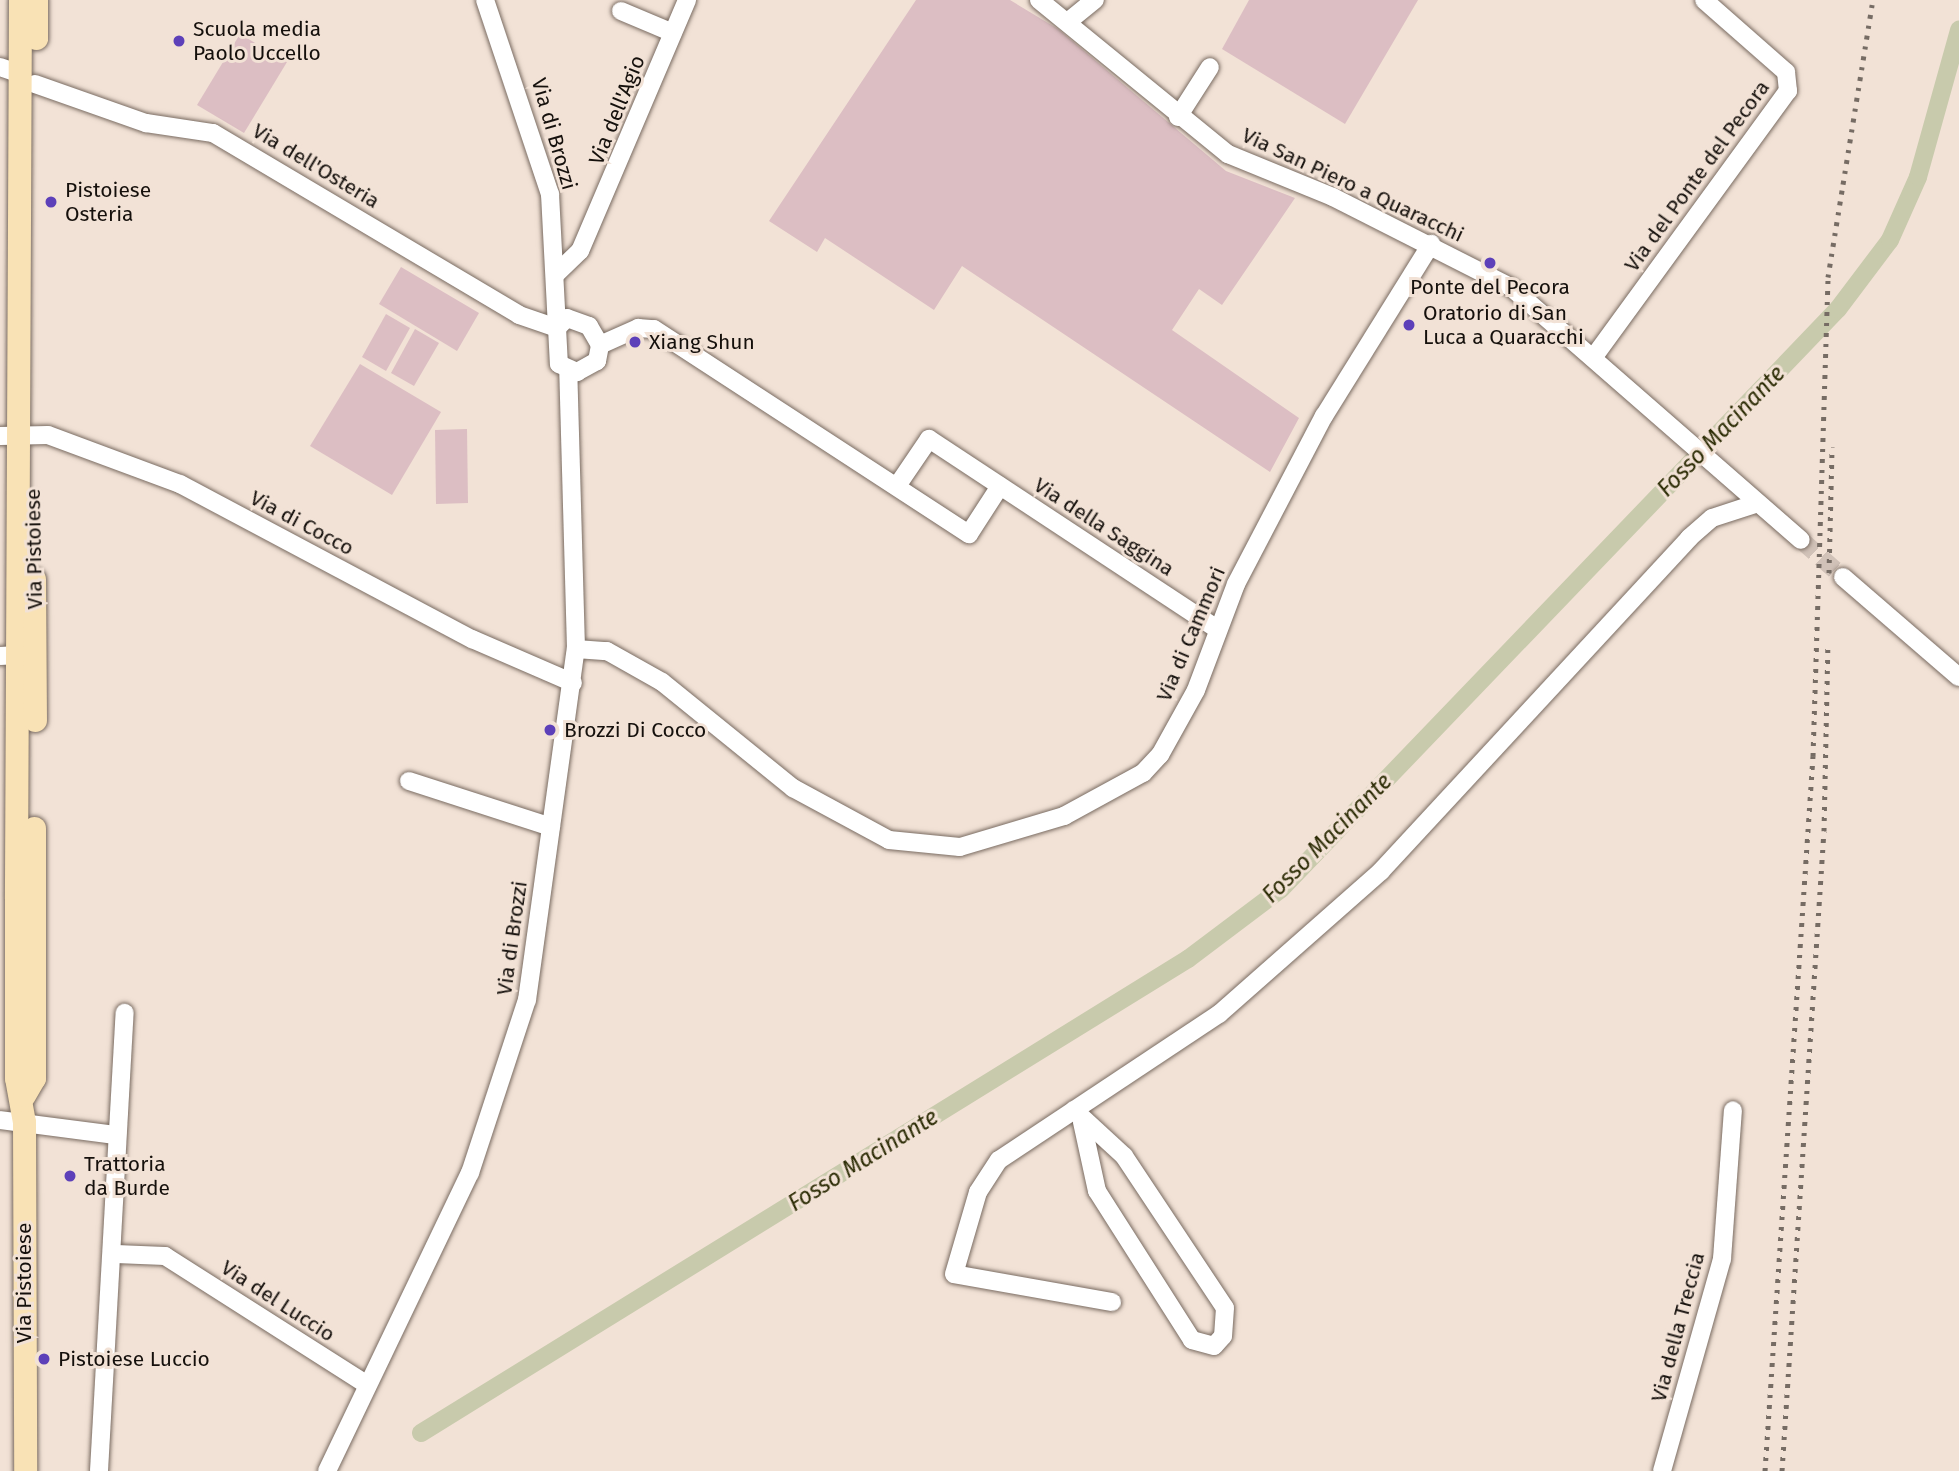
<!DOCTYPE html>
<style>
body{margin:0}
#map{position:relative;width:1959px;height:1471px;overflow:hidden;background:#f2e2d6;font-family:"Fira Sans",sans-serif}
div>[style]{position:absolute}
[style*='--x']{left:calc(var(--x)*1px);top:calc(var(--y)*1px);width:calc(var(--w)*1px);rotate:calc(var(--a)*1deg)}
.green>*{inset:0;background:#dcbec3}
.canal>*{height:18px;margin:-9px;padding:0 9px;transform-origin:9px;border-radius:9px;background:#c8caac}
.minor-tunnel>*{height:18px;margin-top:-9px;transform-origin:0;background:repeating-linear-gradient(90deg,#d1c2b8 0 18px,transparent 0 27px)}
.roads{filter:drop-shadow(0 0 2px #796b61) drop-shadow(0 0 2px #796b61)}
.minor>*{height:18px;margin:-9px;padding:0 9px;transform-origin:9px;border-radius:9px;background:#fff}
.major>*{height:23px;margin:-11.5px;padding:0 11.5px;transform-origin:11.5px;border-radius:11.5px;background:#f9e2b5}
.rail>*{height:5px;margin-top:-2.5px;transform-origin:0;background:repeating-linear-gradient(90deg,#766c64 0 3.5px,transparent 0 10.5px)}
.dots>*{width:19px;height:19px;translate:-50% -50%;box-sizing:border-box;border:4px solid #f2e2d6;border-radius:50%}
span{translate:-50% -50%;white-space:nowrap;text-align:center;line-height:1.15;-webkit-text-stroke:6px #f2e2d6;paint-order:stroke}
.poi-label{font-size:21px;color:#15100c}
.left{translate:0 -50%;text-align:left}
.street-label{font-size:21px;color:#15100c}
.water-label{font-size:23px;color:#2c2c05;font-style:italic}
</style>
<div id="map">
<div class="green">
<div style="clip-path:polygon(916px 0,1010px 0,1058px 29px,1226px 171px,1295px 198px,1222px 305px,1199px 289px,1172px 330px,1299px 418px,1270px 472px,962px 266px,934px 310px,825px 238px,817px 252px,769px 221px)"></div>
<div style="clip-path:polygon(1249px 0,1418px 0,1345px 124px,1222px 49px)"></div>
<div style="clip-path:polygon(240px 34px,287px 62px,244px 133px,197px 105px)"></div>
<div style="clip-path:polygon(401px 267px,479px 313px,457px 351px,379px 304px)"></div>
<div style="clip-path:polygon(386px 314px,410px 328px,386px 371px,362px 357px)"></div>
<div style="clip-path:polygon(415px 329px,439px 343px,414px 386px,391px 373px)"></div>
<div style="clip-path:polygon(360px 364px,441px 412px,392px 495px,310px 446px)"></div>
<div style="clip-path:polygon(467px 429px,468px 503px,436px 504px,435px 430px)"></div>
</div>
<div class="canal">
<div style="--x:421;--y:1433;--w:902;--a:-31.72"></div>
<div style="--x:1188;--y:959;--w:116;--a:-37"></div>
<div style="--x:1281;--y:889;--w:804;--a:-46.16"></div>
<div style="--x:1838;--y:309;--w:86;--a:-53"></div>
<div style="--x:1890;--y:240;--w:69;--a:-66"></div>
<div style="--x:1918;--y:177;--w:153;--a:-74.4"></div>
</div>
<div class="minor-tunnel">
<div style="--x:1801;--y:540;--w:56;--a:41.4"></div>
</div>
<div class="roads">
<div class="minor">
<div style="--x:485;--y:0;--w:205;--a:71.5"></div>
<div style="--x:550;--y:194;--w:170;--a:87"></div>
<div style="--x:559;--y:364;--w:20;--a:24"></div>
<div style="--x:577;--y:372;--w:23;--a:-29"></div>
<div style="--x:597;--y:361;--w:16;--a:-79"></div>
<div style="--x:600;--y:345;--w:22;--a:-120"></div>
<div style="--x:589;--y:326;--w:23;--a:-160"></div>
<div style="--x:567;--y:318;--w:14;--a:135"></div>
<div style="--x:1039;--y:0;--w:244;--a:39.2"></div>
<div style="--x:1228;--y:154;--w:113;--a:22.3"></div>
<div style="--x:1333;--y:197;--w:201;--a:26.9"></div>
<div style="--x:1512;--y:288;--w:383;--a:41.1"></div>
<div style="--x:621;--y:11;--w:56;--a:22.9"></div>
<div style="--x:1070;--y:20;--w:32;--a:-39"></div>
<div style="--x:0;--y:67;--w:21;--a:19"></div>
<div style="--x:35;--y:84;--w:118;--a:19.4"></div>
<div style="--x:146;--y:123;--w:68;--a:8.5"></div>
<div style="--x:213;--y:133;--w:356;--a:30.7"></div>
<div style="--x:519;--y:315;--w:40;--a:18.9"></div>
<div style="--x:1178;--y:117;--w:59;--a:-57.4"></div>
<div style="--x:557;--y:273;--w:32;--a:-44"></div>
<div style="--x:580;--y:251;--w:273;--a:-66.9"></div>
<div style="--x:600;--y:345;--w:42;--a:-24.1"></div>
<div style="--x:638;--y:328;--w:16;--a:4"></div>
<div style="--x:654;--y:329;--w:376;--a:33.1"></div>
<div style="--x:969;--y:534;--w:57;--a:-57.1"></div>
<div style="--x:1593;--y:358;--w:331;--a:-53.9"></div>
<div style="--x:1788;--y:91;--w:19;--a:-96"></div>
<div style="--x:1786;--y:72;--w:109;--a:-138.7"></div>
<div style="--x:0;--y:436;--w:48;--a:-1.2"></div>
<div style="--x:48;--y:435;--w:141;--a:20.4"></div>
<div style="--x:180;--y:484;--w:331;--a:28"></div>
<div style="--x:472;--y:639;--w:110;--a:23.5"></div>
<div style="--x:897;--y:486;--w:57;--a:-55.8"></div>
<div style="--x:929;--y:439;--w:345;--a:33.4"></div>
<div style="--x:1843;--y:577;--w:153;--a:40.8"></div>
<div style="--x:576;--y:649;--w:31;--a:4"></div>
<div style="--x:607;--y:651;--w:63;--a:29.4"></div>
<div style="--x:662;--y:682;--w:169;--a:39"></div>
<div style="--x:793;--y:788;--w:109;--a:28.4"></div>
<div style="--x:889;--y:840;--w:71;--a:5.6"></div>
<div style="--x:960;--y:847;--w:109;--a:-16.6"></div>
<div style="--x:1064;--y:816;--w:90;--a:-28.6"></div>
<div style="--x:1143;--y:773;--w:25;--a:-47"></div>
<div style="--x:1160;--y:755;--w:74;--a:-61"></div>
<div style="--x:1196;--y:690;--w:113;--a:-69.3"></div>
<div style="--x:1236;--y:584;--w:190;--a:-62.4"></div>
<div style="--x:1324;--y:416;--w:203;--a:-58.1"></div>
<div style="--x:0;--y:656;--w:18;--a:-3"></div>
<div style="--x:409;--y:781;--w:149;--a:17.9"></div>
<div style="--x:1074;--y:1110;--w:68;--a:42.6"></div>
<div style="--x:1124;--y:1156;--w:182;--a:56.4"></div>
<div style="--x:1225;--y:1308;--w:28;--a:94"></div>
<div style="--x:1223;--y:1336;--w:13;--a:132"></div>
<div style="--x:1214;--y:1346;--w:23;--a:-165"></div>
<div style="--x:1192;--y:1340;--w:177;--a:-122.5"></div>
<div style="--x:1097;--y:1191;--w:71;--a:-102.3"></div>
<div style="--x:0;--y:1120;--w:117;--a:7.4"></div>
<div style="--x:116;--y:1254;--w:49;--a:2.3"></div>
<div style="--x:165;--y:1256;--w:238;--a:32.5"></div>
<div style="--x:1112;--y:1302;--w:160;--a:-170"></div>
<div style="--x:954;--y:1274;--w:85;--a:-73.7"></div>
<div style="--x:978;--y:1192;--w:38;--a:-57"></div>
<div style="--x:999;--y:1160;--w:264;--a:-33.6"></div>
<div style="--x:1219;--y:1014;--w:216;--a:-41.4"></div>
<div style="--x:1381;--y:871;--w:454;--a:-47.2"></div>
<div style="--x:1689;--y:538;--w:30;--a:-41"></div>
<div style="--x:1712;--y:518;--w:48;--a:-18.1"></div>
<div style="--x:99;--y:1471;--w:459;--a:-86.8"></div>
<div style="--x:327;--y:1471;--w:331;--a:-64.4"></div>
<div style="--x:470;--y:1173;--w:182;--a:-71.8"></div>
<div style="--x:527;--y:1000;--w:354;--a:-82.1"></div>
<div style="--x:576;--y:649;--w:278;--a:-91.6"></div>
<div style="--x:1662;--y:1471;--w:220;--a:-74.2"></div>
<div style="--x:1722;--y:1259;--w:149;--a:-85.8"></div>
</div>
<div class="major">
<div style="--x:20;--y:0;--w:898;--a:90.26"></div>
<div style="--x:16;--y:898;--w:180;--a:90"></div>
<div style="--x:16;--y:1078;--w:45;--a:79.7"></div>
<div style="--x:24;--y:1122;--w:349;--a:89.8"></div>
<div style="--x:36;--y:38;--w:38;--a:-90"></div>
<div style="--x:34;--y:579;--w:141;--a:89.6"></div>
<div style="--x:24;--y:1095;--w:20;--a:-60"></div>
<div style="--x:34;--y:1078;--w:250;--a:-90"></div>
</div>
</div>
<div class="rail">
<div style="--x:1829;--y:573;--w:126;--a:-88.6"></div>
<div style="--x:1765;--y:1471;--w:717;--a:-86.16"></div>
<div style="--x:1813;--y:756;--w:479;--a:-88.2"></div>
<div style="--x:1828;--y:277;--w:281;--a:-80.8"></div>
<div style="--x:1782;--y:1471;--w:641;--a:-86.25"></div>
<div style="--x:1824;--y:831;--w:188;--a:-88.8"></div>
</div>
<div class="dots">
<div style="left:179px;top:41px;background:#5d40b9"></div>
<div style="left:51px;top:202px;background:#5d40b9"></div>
<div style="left:1490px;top:263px;background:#5d40b9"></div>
<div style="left:1409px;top:325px;background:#5d40b9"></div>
<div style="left:635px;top:342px;background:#5d40b9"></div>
<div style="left:550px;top:730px;background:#5d40b9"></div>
<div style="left:70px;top:1176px;background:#5d40b9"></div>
<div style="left:44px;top:1359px;background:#5d40b9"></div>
</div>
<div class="poi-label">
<span class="left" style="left:193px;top:41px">Scuola media<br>Paolo Uccello</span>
<span class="left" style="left:65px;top:202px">Pistoiese<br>Osteria</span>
<span style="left:1490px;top:287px">Ponte del Pecora</span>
<span class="left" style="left:1423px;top:325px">Oratorio di San<br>Luca a Quaracchi</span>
<span class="left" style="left:649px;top:342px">Xiang Shun</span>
<span class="left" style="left:564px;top:730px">Brozzi Di Cocco</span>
<span class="left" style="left:84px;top:1176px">Trattoria<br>da Burde</span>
<span class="left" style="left:58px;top:1359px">Pistoiese Luccio</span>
</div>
<div class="street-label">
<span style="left:617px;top:110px;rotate:-68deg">Via dell'Agio</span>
<span style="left:554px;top:134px;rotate:74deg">Via di Brozzi</span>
<span style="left:316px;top:166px;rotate:31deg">Via dell'Osteria</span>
<span style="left:1697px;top:176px;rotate:-54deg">Via del Ponte del Pecora</span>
<span style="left:1353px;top:185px;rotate:25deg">Via San Piero a Quaracchi</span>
<span style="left:302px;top:523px;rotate:28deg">Via di Cocco</span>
<span style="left:1104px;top:527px;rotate:33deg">Via della Saggina</span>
<span style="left:34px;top:549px;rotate:-91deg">Via Pistoiese</span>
<span style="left:1191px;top:634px;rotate:-67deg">Via di Cammori</span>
<span style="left:512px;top:938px;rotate:-82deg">Via di Brozzi</span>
<span style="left:24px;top:1283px;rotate:-90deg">Via Pistoiese</span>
<span style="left:278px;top:1301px;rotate:33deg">Via del Luccio</span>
<span style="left:1678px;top:1327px;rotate:-75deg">Via della Treccia</span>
</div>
<div class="water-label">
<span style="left:1721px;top:431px;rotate:-46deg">Fosso Macinante</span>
<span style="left:1327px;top:838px;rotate:-45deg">Fosso Macinante</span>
<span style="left:863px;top:1160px;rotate:-32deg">Fosso Macinante</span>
</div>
</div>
